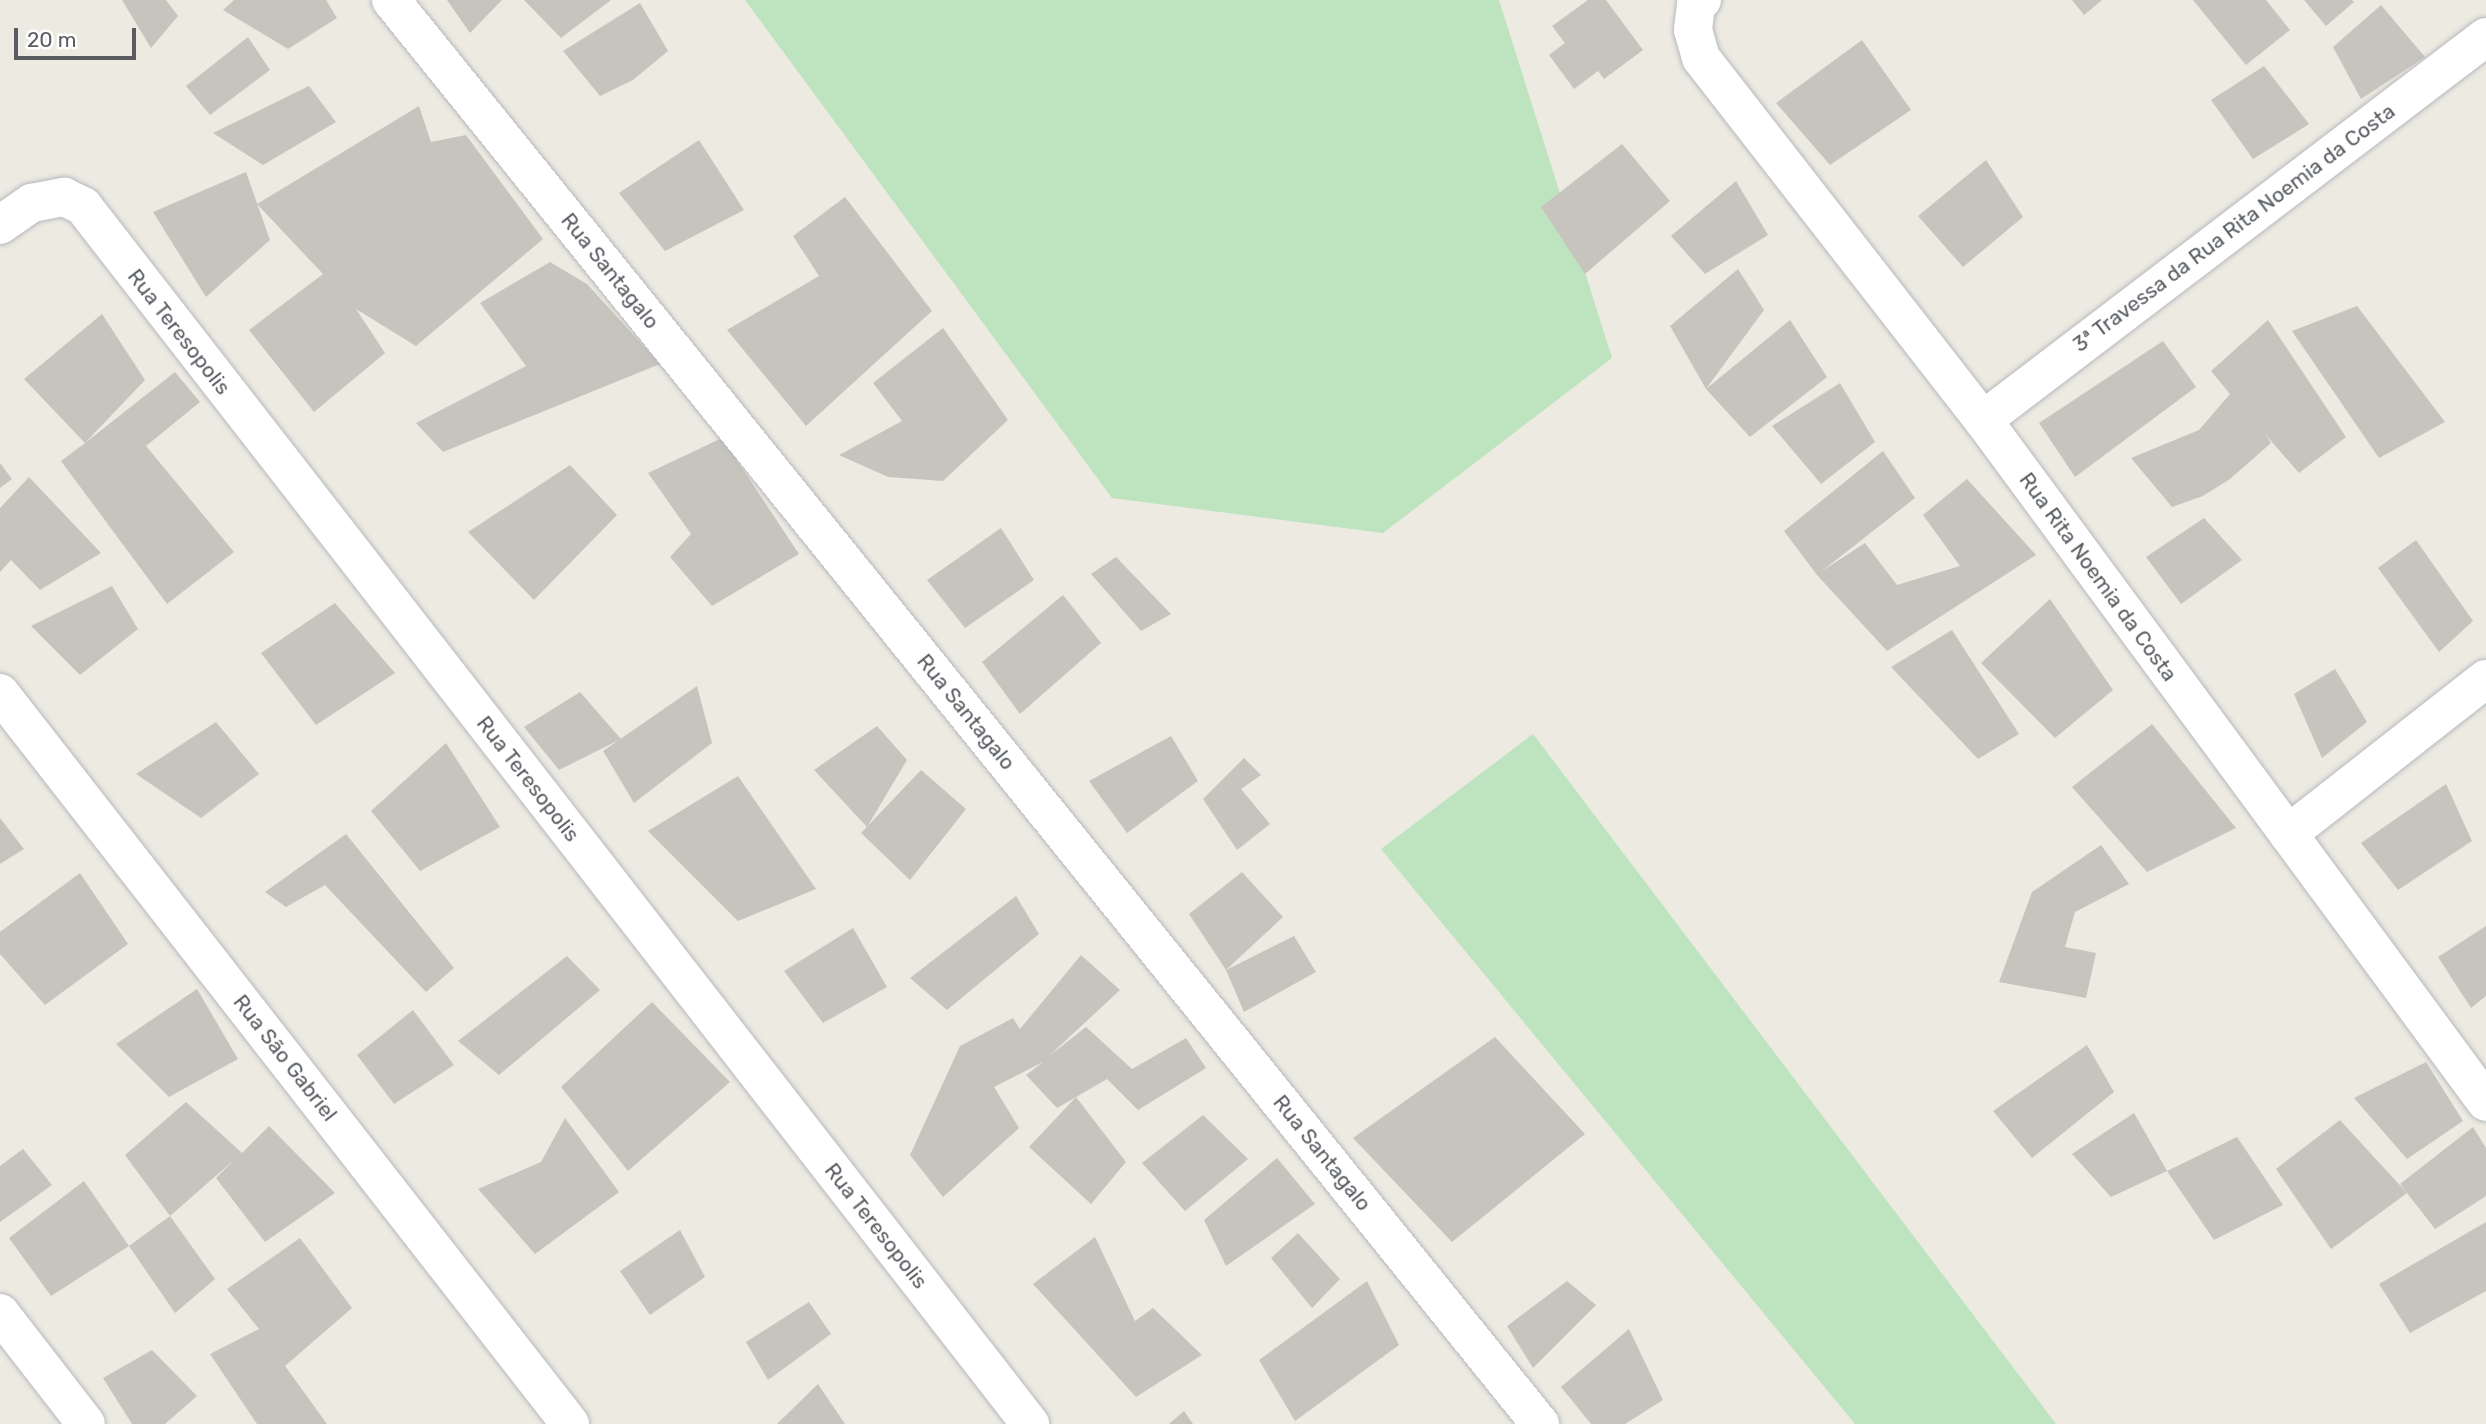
<!DOCTYPE html>
<meta charset="utf-8">
<style>
body{margin:0}
#map{position:relative;width:2486px;height:1424px;overflow:hidden;background:#eceae1;font-family:Rubik,sans-serif}
div>[style]{position:absolute}
[style*='--x']{left:calc(var(--x)*1px);top:calc(var(--y)*1px);width:calc(var(--w)*1px);rotate:calc(var(--a)*1deg)}
.green>*{inset:0;background:#bde4be}
.building>*{inset:0;background:#c7c4be}
.roads{filter:drop-shadow(0 0 2px #b6b9be) drop-shadow(0 0 2px #b6b9be)}
.minor>*{height:38px;margin:-19px;padding:0 19px;transform-origin:19px;border-radius:19px;background:#fff}
span{translate:-50% -50%;white-space:nowrap;text-align:center;line-height:1.15;-webkit-text-stroke:7px #fff;paint-order:stroke}
.street-label{font-size:21px;color:#595d62}
.scale{position:absolute;left:14px;top:28px;width:122px;height:32px;box-sizing:border-box;border:4px solid #595d62;border-top:0;padding-left:9px;font-size:21px;line-height:24px;white-space:nowrap;color:#595d62;-webkit-text-stroke:5px #fff;paint-order:stroke}
</style>
<div id="map">
<div class="green">
<div style="clip-path:polygon(745px 0,1499px 0,1612px 358px,1383px 533px,1112px 498px)"></div>
<div style="clip-path:polygon(1533px 734px,2056px 1424px,1855px 1424px,1381px 849px)"></div>
</div>
<div class="building">
<div style="clip-path:polygon(122px 0,166px 0,178px 16px,151px 48px)"></div>
<div style="clip-path:polygon(234px 0,326px 0,337px 18px,288px 49px,223px 10px)"></div>
<div style="clip-path:polygon(447px 0,502px 0,470px 33px)"></div>
<div style="clip-path:polygon(524px 0,611px 0,561px 38px)"></div>
<div style="clip-path:polygon(1588px 0,1606px 0,1643px 50px,1604px 79px,1598px 71px,1574px 89px,1549px 55px,1565px 43px,1552px 26px)"></div>
<div style="clip-path:polygon(2072px 0,2102px 0,2084px 15px)"></div>
<div style="clip-path:polygon(2193px 0,2266px 0,2290px 30px,2246px 65px)"></div>
<div style="clip-path:polygon(2304px 0,2352px 0,2354px 2px,2326px 26px)"></div>
<div style="clip-path:polygon(640px 3px,668px 51px,633px 80px,600px 96px,563px 51px)"></div>
<div style="clip-path:polygon(2381px 5px,2425px 57px,2361px 99px,2333px 47px)"></div>
<div style="clip-path:polygon(248px 37px,270px 70px,210px 115px,186px 86px)"></div>
<div style="clip-path:polygon(1862px 40px,1911px 110px,1830px 165px,1776px 103px)"></div>
<div style="clip-path:polygon(2264px 66px,2309px 124px,2253px 159px,2211px 100px)"></div>
<div style="clip-path:polygon(309px 86px,336px 122px,263px 165px,213px 133px)"></div>
<div style="clip-path:polygon(419px 106px,431px 142px,466px 135px,543px 239px,416px 346px,356px 309px,385px 353px,314px 412px,249px 330px,323px 274px,257px 204px)"></div>
<div style="clip-path:polygon(699px 140px,744px 210px,665px 251px,619px 193px)"></div>
<div style="clip-path:polygon(1622px 144px,1670px 201px,1585px 274px,1541px 207px)"></div>
<div style="clip-path:polygon(1986px 160px,2023px 217px,1963px 267px,1918px 216px)"></div>
<div style="clip-path:polygon(246px 172px,270px 240px,206px 297px,153px 212px)"></div>
<div style="clip-path:polygon(1736px 181px,1768px 235px,1705px 274px,1671px 236px)"></div>
<div style="clip-path:polygon(845px 197px,932px 311px,806px 426px,727px 330px,819px 276px,793px 236px)"></div>
<div style="clip-path:polygon(550px 262px,587px 284px,660px 364px,443px 452px,416px 423px,526px 366px,480px 303px)"></div>
<div style="clip-path:polygon(1738px 269px,1764px 310px,1706px 389px,1790px 320px,1827px 377px,1750px 437px,1706px 389px,1670px 326px)"></div>
<div style="clip-path:polygon(2357px 306px,2445px 422px,2379px 458px,2292px 331px)"></div>
<div style="clip-path:polygon(102px 314px,145px 380px,85px 443px,175px 372px,200px 402px,146px 446px,234px 552px,167px 604px,61px 461px,85px 443px,24px 379px)"></div>
<div style="clip-path:polygon(2268px 320px,2346px 437px,2299px 473px,2265px 434px,2271px 443px,2230px 479px,2203px 496px,2172px 507px,2131px 458px,2199px 430px,2230px 394px,2211px 371px)"></div>
<div style="clip-path:polygon(943px 328px,1008px 420px,943px 481px,888px 477px,839px 455px,902px 421px,873px 383px)"></div>
<div style="clip-path:polygon(2163px 341px,2196px 387px,2075px 477px,2039px 423px)"></div>
<div style="clip-path:polygon(1840px 383px,1875px 442px,1821px 484px,1772px 426px)"></div>
<div style="clip-path:polygon(722px 438px,799px 554px,712px 606px,670px 557px,691px 534px,648px 473px)"></div>
<div style="clip-path:polygon(1883px 451px,1915px 498px,1822px 571px,1865px 543px,1897px 585px,1960px 566px,1923px 515px,1967px 479px,2036px 555px,1887px 651px,1817px 575px,1784px 531px)"></div>
<div style="clip-path:polygon(0 463px,12px 479px,0 488px)"></div>
<div style="clip-path:polygon(570px 465px,617px 515px,534px 600px,468px 532px)"></div>
<div style="clip-path:polygon(29px 477px,101px 553px,40px 590px,11px 560px,0 572px,0 508px)"></div>
<div style="clip-path:polygon(2204px 518px,2242px 560px,2181px 604px,2146px 557px)"></div>
<div style="clip-path:polygon(1001px 528px,1034px 580px,965px 628px,927px 580px)"></div>
<div style="clip-path:polygon(2416px 540px,2473px 621px,2439px 652px,2378px 568px)"></div>
<div style="clip-path:polygon(1116px 557px,1171px 614px,1141px 631px,1091px 574px)"></div>
<div style="clip-path:polygon(112px 586px,138px 629px,80px 675px,31px 626px)"></div>
<div style="clip-path:polygon(1063px 595px,1101px 643px,1020px 714px,982px 662px)"></div>
<div style="clip-path:polygon(2050px 599px,2113px 690px,2055px 738px,1981px 663px)"></div>
<div style="clip-path:polygon(335px 603px,395px 673px,316px 725px,261px 653px)"></div>
<div style="clip-path:polygon(1952px 630px,2019px 734px,1978px 759px,1891px 667px)"></div>
<div style="clip-path:polygon(2335px 669px,2367px 722px,2322px 758px,2294px 694px)"></div>
<div style="clip-path:polygon(697px 686px,712px 743px,634px 803px,603px 751px)"></div>
<div style="clip-path:polygon(580px 692px,621px 739px,559px 770px,524px 727px)"></div>
<div style="clip-path:polygon(216px 722px,259px 774px,201px 818px,136px 774px)"></div>
<div style="clip-path:polygon(2152px 724px,2236px 828px,2147px 872px,2072px 787px)"></div>
<div style="clip-path:polygon(877px 726px,907px 760px,867px 827px,814px 770px)"></div>
<div style="clip-path:polygon(1171px 736px,1198px 781px,1127px 833px,1089px 781px)"></div>
<div style="clip-path:polygon(446px 743px,500px 827px,420px 871px,371px 811px)"></div>
<div style="clip-path:polygon(1244px 758px,1261px 775px,1241px 789px,1270px 824px,1237px 850px,1203px 799px)"></div>
<div style="clip-path:polygon(921px 770px,966px 809px,910px 880px,861px 833px)"></div>
<div style="clip-path:polygon(738px 776px,816px 889px,738px 921px,648px 831px)"></div>
<div style="clip-path:polygon(2446px 784px,2472px 841px,2398px 890px,2361px 843px)"></div>
<div style="clip-path:polygon(0 818px,24px 849px,0 864px)"></div>
<div style="clip-path:polygon(346px 834px,454px 968px,426px 992px,325px 885px,286px 907px,265px 892px)"></div>
<div style="clip-path:polygon(2101px 845px,2129px 884px,2075px 912px,2065px 947px,2096px 953px,2086px 998px,1999px 982px,2032px 892px)"></div>
<div style="clip-path:polygon(1242px 872px,1283px 917px,1226px 970px,1294px 936px,1316px 972px,1244px 1012px,1226px 970px,1189px 914px)"></div>
<div style="clip-path:polygon(80px 873px,128px 944px,45px 1005px,0 954px,0 932px)"></div>
<div style="clip-path:polygon(1016px 896px,1039px 934px,947px 1010px,910px 978px)"></div>
<div style="clip-path:polygon(2486px 926px,2486px 996px,2471px 1008px,2438px 957px)"></div>
<div style="clip-path:polygon(853px 928px,887px 987px,823px 1023px,784px 971px)"></div>
<div style="clip-path:polygon(1081px 955px,1120px 990px,1049px 1056px,1086px 1027px,1132px 1069px,1186px 1038px,1206px 1068px,1138px 1110px,1107px 1079px,1076px 1097px,1126px 1162px,1091px 1204px,1029px 1147px,1076px 1097px,1057px 1108px,1026px 1075px,1043px 1062px,994px 1087px,1019px 1128px,943px 1197px,910px 1155px,960px 1046px,1013px 1018px,1020px 1029px)"></div>
<div style="clip-path:polygon(567px 956px,600px 990px,499px 1075px,458px 1041px)"></div>
<div style="clip-path:polygon(197px 989px,238px 1059px,169px 1097px,116px 1044px)"></div>
<div style="clip-path:polygon(652px 1002px,730px 1082px,628px 1171px,561px 1087px)"></div>
<div style="clip-path:polygon(413px 1010px,454px 1065px,394px 1104px,357px 1055px)"></div>
<div style="clip-path:polygon(1495px 1037px,1585px 1134px,1452px 1242px,1353px 1138px)"></div>
<div style="clip-path:polygon(2087px 1045px,2114px 1092px,2032px 1158px,1993px 1111px)"></div>
<div style="clip-path:polygon(2426px 1062px,2463px 1121px,2407px 1159px,2354px 1098px)"></div>
<div style="clip-path:polygon(186px 1102px,242px 1153px,269px 1126px,335px 1193px,265px 1242px,216px 1178px,235px 1159px,170px 1216px,125px 1155px)"></div>
<div style="clip-path:polygon(2134px 1113px,2167px 1171px,2111px 1197px,2072px 1154px)"></div>
<div style="clip-path:polygon(1203px 1115px,1248px 1159px,1185px 1211px,1142px 1163px)"></div>
<div style="clip-path:polygon(565px 1118px,619px 1192px,535px 1254px,478px 1189px,541px 1162px)"></div>
<div style="clip-path:polygon(2340px 1120px,2407px 1193px,2331px 1249px,2276px 1169px)"></div>
<div style="clip-path:polygon(2473px 1127px,2486px 1148px,2486px 1196px,2435px 1229px,2400px 1184px)"></div>
<div style="clip-path:polygon(2237px 1137px,2283px 1205px,2214px 1240px,2167px 1171px)"></div>
<div style="clip-path:polygon(23px 1149px,52px 1185px,0 1222px,0 1166px)"></div>
<div style="clip-path:polygon(1277px 1158px,1315px 1204px,1226px 1266px,1204px 1220px)"></div>
<div style="clip-path:polygon(84px 1181px,129px 1246px,51px 1296px,9px 1238px)"></div>
<div style="clip-path:polygon(170px 1216px,215px 1279px,175px 1313px,129px 1246px)"></div>
<div style="clip-path:polygon(2486px 1222px,2486px 1291px,2410px 1333px,2379px 1284px)"></div>
<div style="clip-path:polygon(680px 1230px,705px 1277px,650px 1315px,620px 1271px)"></div>
<div style="clip-path:polygon(1298px 1233px,1340px 1279px,1312px 1308px,1271px 1258px)"></div>
<div style="clip-path:polygon(1095px 1237px,1135px 1321px,1153px 1308px,1202px 1355px,1136px 1397px,1033px 1284px)"></div>
<div style="clip-path:polygon(300px 1238px,352px 1308px,285px 1366px,327px 1424px,257px 1424px,210px 1354px,259px 1329px,227px 1289px)"></div>
<div style="clip-path:polygon(1367px 1281px,1399px 1345px,1295px 1421px,1259px 1360px)"></div>
<div style="clip-path:polygon(1567px 1281px,1596px 1305px,1533px 1368px,1507px 1326px)"></div>
<div style="clip-path:polygon(809px 1302px,831px 1334px,768px 1380px,746px 1342px)"></div>
<div style="clip-path:polygon(1629px 1329px,1663px 1400px,1625px 1424px,1591px 1424px,1561px 1387px)"></div>
<div style="clip-path:polygon(152px 1350px,197px 1396px,165px 1424px,132px 1424px,103px 1378px)"></div>
<div style="clip-path:polygon(818px 1384px,845px 1424px,777px 1424px)"></div>
<div style="clip-path:polygon(1184px 1411px,1193px 1424px,1169px 1424px)"></div>
</div>
<div class="roads">
<div class="minor">
<div style="--x:391;--y:0;--w:1830;--a:51.1"></div>
<div style="--x:1702;--y:0;--w:8;--a:140"></div>
<div style="--x:1696;--y:5;--w:25;--a:97"></div>
<div style="--x:1693;--y:30;--w:29;--a:74"></div>
<div style="--x:1701;--y:58;--w:459;--a:52.1"></div>
<div style="--x:1983;--y:420;--w:847;--a:53.59"></div>
<div style="--x:0;--y:225;--w:39;--a:-35"></div>
<div style="--x:32;--y:203;--w:33;--a:-11"></div>
<div style="--x:64;--y:197;--w:21;--a:25"></div>
<div style="--x:83;--y:206;--w:1543;--a:52.13"></div>
<div style="--x:1983;--y:420;--w:632;--a:-37.29"></div>
<div style="--x:0;--y:693;--w:927;--a:52.05"></div>
<div style="--x:2288;--y:834;--w:251;--a:-38.1"></div>
<div style="--x:0;--y:1313;--w:140;--a:52.2"></div>
</div>
</div>
<div class="street-label">
<span style="left:2234px;top:228px;rotate:-37deg">3ª Travessa da Rua Rita Noemia da Costa</span>
<span style="left:610px;top:271px;rotate:51deg">Rua Santagalo</span>
<span style="left:179px;top:332px;rotate:52deg">Rua Teresopolis</span>
<span style="left:2098px;top:577px;rotate:54deg">Rua Rita Noemia da Costa</span>
<span style="left:966px;top:712px;rotate:51deg">Rua Santagalo</span>
<span style="left:528px;top:779px;rotate:52deg">Rua Teresopolis</span>
<span style="left:285px;top:1058px;rotate:52deg">Rua São Gabriel</span>
<span style="left:1322px;top:1153px;rotate:51deg">Rua Santagalo</span>
<span style="left:876px;top:1226px;rotate:52deg">Rua Teresopolis</span>
</div>
<div class="scale">20 m</div>
</div>
